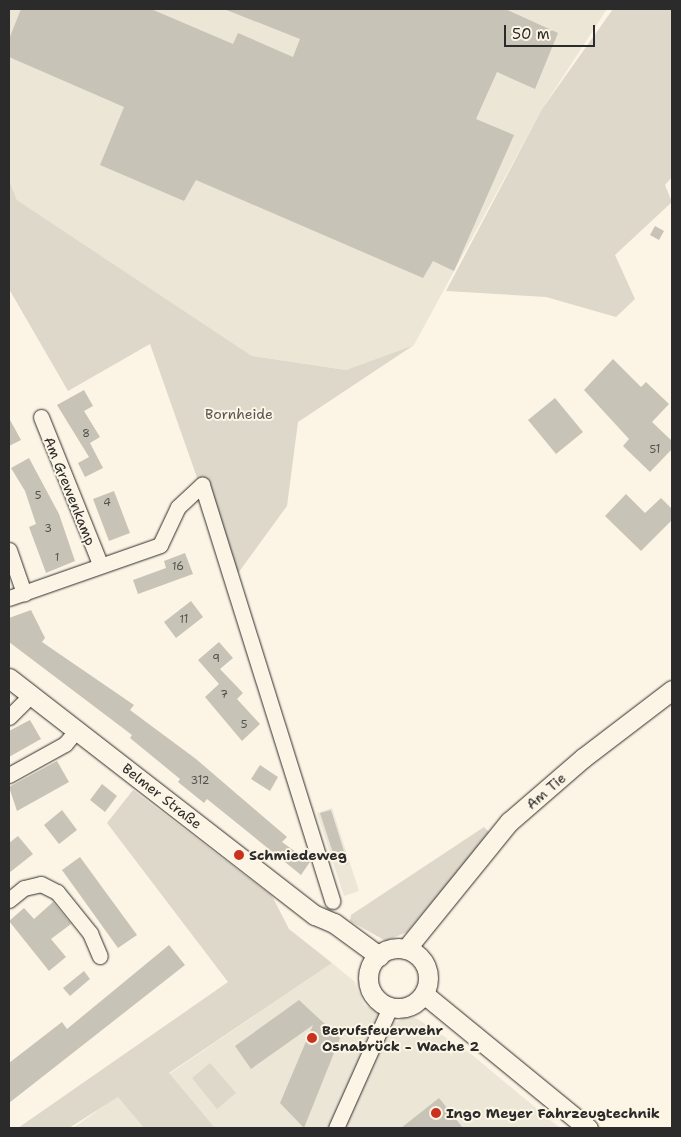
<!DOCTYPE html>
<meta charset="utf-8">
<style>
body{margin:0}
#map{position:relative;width:681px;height:1137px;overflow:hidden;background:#fcf5e5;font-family:"Shantell Sans",sans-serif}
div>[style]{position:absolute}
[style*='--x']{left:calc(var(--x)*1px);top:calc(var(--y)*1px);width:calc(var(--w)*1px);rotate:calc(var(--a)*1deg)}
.built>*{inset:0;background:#ece6d7}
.green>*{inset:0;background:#ded8ca}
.building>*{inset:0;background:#c8c3b7}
.roads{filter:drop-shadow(0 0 1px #2b2b2b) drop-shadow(0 0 1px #2b2b2b)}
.minor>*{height:15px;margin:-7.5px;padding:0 7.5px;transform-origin:7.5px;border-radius:7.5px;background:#fcf5e5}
.tertiary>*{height:19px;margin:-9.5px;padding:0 9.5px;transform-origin:9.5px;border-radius:9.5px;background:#fcf5e5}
.tertiary>.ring{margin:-9.5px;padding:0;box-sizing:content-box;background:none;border:19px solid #fcf5e5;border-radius:50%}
.dots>*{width:14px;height:14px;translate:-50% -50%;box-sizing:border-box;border:2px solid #fcf5e5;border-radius:50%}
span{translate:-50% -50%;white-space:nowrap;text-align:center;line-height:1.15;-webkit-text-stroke:4px #fcf5e5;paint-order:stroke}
.number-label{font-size:11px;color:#52514e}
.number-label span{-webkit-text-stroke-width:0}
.park-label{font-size:14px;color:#585653}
.street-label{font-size:14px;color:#2b2b2b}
.poi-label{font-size:14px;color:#2b2b2b;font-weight:700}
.left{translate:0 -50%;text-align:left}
.frame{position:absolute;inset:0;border:10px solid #2b2b2b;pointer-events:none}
.scale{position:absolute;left:504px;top:25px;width:91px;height:22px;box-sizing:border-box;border:2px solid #2b2b2b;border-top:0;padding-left:6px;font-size:15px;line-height:18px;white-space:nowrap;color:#2b2b2b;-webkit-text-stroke:4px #fcf5e5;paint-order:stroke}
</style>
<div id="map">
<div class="built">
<div style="clip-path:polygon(9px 9px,607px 9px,542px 109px,414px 345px,346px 370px,252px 356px,17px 200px,9px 180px)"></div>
<div style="clip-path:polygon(332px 808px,359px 891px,344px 896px,317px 813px)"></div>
<div style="clip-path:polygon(332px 963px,354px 981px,364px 1005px,397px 1022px,406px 1017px,416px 1018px,471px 1054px,560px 1128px,215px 1128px,169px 1074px)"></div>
<div style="clip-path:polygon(118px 1096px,144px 1128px,73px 1128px)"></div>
</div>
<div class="green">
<div style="clip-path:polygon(613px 9px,672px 9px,672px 177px,665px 185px,672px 202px,615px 255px,635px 299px,616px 317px,546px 297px,446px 291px,542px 109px)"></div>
<div style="clip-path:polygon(9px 180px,17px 200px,252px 356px,346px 370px,414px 345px,298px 422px,287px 506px,233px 580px,150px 344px,68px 391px,9px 289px)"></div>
<div style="clip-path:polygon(133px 790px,272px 896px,289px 929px,332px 963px,169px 1073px,215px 1128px,144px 1128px,118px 1097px,69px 1128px,18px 1128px,228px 982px,107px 823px)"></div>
<div style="clip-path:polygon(484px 827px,490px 833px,407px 932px,386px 941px,350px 921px,351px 915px)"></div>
<div style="clip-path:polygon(210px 1063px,236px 1093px,217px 1109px,192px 1078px)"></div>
</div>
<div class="building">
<div style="clip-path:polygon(21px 9px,151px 9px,233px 44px,238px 33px,293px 57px,300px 39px,224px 9px,505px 9px,558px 33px,535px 89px,497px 72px,476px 119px,514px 135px,454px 271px,433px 261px,423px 278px,196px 180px,184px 201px,100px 165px,124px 107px,9px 57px,9px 39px)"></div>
<div style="clip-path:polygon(655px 226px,664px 231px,659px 240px,650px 235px)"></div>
<div style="clip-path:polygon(613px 359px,641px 387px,646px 382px,669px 404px,652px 422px,672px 441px,672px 449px,650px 472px,623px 446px,629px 439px,584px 390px)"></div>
<div style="clip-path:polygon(84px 390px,93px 406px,84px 411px,100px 437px,90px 443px,103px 468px,85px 477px,78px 463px,89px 457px,57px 405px)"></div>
<div style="clip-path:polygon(555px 398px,583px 432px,556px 454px,528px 420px)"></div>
<div style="clip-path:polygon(9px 418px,21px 440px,9px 446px)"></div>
<div style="clip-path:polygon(29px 458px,59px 514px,75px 561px,46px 573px,29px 527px,36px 524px,25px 491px,11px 468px)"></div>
<div style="clip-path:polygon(114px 491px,130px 533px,109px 541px,93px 499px)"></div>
<div style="clip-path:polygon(626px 494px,645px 513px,661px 498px,672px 509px,672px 520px,641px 551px,605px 516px)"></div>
<div style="clip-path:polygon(185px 553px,193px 574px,138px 594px,133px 580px,166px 568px,164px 561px)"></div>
<div style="clip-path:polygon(191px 601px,203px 617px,176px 638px,164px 622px)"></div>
<div style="clip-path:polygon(31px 610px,45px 638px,42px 642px,134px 705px,130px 710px,196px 759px,287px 837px,282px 842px,310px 862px,301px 875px,207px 799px,204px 803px,178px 782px,180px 779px,130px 738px,132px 735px,9px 642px,9px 618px)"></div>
<div style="clip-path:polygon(219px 642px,233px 658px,220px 669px,243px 693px,237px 699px,260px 724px,242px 741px,205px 697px,219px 684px,198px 660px)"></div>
<div style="clip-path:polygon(30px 720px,41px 739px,9px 757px,9px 731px)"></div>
<div style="clip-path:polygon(57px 761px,69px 782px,17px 811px,9px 787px)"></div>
<div style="clip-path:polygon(260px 765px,278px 777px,270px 791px,251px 779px)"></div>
<div style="clip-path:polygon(102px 784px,117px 796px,105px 812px,90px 800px)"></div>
<div style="clip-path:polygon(62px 810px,77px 830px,59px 844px,44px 825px)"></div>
<div style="clip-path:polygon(331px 810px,348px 864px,346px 865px,332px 850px,320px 813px)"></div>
<div style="clip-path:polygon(18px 836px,33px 854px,9px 873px,9px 843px)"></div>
<div style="clip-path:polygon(80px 857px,137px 935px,118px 948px,62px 870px)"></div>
<div style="clip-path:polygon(53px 902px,71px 924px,51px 939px,66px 957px,49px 971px,9px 921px,24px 908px,34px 919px)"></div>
<div style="clip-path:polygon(169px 945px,185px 965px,9px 1103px,9px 1063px,62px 1022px,67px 1029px)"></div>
<div style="clip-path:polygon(84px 971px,90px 979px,70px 996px,63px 988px)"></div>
<div style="clip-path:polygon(299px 1000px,340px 1038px,304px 1128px,280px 1103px,313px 1025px,251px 1069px,235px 1046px)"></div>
<div style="clip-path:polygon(439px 1098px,463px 1128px,401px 1128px)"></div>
</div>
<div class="roads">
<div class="minor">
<div style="--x:41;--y:417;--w:158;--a:68.1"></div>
<div style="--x:9;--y:550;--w:46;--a:70.8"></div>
<div style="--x:9;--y:598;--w:160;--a:-19.3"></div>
<div style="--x:160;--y:545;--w:42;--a:-64.7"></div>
<div style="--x:178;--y:507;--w:33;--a:-43"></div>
<div style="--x:202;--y:485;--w:436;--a:72.6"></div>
<div style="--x:9;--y:717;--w:31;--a:-45"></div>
<div style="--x:9;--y:775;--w:64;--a:-29"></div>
<div style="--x:65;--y:744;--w:17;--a:-50"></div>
<div style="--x:9;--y:900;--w:19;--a:-39"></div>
<div style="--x:24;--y:888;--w:17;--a:-13"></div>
<div style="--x:41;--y:884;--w:18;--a:27"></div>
<div style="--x:57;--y:892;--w:53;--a:51.2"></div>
<div style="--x:90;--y:933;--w:25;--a:67"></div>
<div style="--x:336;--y:1128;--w:133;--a:-65.9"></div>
</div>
<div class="tertiary">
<div style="--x:9;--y:678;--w:387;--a:37.8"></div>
<div style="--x:315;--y:915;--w:21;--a:23"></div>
<div style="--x:334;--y:923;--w:56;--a:36.3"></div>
<div class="ring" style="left:368px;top:948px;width:41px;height:41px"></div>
<div style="--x:406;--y:949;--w:164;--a:-51"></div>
<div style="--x:509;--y:822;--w:98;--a:-40.9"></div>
<div style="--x:583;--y:758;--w:112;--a:-37.4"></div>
<div style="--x:424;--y:994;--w:212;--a:39.3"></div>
</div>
</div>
<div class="dots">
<div style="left:239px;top:855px;background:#c8321e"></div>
<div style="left:312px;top:1038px;background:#c8321e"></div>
<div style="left:436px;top:1113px;background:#c8321e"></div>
</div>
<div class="number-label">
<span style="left:86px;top:434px">8</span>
<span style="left:655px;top:450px">51</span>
<span style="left:38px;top:496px">5</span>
<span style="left:107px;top:503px">4</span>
<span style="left:48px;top:529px">3</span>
<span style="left:57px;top:558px">1</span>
<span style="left:178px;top:567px">16</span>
<span style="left:184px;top:620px">11</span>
<span style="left:216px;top:659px">9</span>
<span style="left:224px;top:695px">7</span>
<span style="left:244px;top:725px">5</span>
<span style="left:200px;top:781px">312</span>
</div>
<div class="park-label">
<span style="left:239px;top:414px">Bornheide</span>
</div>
<div class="street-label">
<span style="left:70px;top:491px;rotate:68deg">Am Grewenkamp</span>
<span style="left:546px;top:791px;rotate:-41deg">Am Tie</span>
<span style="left:162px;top:796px;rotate:38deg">Belmer Straße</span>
</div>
<div class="poi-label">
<span class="left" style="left:249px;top:855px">Schmiedeweg</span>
<span class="left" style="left:322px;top:1038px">Berufsfeuerwehr<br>Osnabrück - Wache 2</span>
<span class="left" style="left:446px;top:1113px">Ingo Meyer Fahrzeugtechnik</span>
</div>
<div class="frame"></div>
<div class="scale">50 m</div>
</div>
